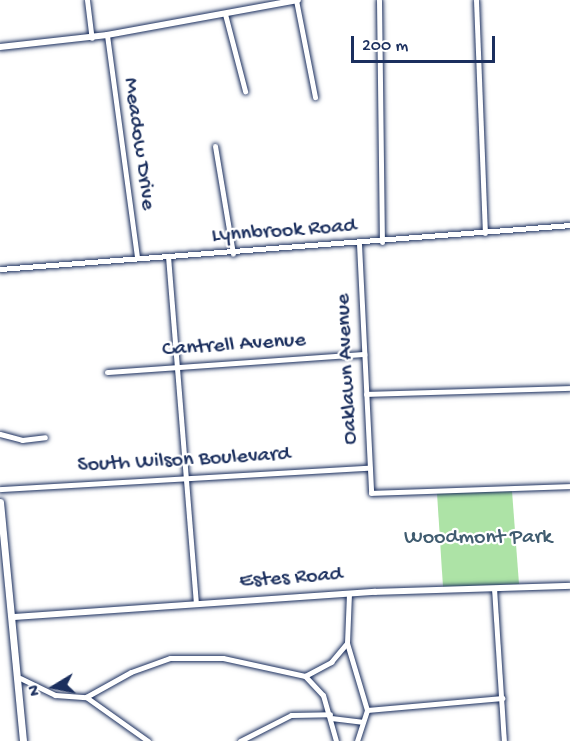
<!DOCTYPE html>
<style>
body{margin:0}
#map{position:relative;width:570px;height:741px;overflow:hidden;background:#fff;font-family:"Gochi Hand",sans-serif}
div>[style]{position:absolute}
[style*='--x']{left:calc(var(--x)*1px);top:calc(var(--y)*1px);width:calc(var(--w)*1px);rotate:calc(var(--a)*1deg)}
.green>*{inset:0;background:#ade3a6}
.roads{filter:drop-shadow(0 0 2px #1b2f5e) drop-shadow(0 0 2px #1b2f5e)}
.minor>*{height:5px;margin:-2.5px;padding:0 2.5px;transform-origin:2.5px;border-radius:2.5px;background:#fff}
.tertiary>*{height:6px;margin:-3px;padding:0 3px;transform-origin:3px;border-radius:3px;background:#fff}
.secondary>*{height:7px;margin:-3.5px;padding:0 3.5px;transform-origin:3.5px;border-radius:3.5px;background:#fff}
span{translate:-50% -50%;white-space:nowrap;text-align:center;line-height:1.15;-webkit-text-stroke:4.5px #fff;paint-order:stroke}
.street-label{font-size:22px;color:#1b2f5e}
.park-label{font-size:22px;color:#405c70}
.north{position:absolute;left:24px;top:657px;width:60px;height:60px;-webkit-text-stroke:4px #fff;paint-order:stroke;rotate:260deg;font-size:16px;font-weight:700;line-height:24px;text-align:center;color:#1b2f5e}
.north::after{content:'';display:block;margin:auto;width:21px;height:27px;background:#1b2f5e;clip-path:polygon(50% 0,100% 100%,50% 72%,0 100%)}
.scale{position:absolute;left:351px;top:36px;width:144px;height:27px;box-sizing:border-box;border:3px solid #1b2f5e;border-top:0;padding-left:8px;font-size:18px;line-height:21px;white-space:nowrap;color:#1b2f5e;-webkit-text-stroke:4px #fff;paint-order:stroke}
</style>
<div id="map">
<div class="green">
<div style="clip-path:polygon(512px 491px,519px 584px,443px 587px,437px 493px)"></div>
</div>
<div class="roads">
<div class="minor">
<div style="--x:87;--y:0;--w:38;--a:83"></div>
<div style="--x:296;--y:0;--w:99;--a:78.9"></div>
<div style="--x:379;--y:0;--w:242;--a:89.3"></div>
<div style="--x:476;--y:0;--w:233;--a:87.8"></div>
<div style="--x:225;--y:14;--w:80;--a:75.4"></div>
<div style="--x:107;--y:35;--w:224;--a:82.3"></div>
<div style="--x:215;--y:146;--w:109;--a:80.5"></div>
<div style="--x:359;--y:244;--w:249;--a:87.2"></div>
<div style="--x:371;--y:493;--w:199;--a:-2"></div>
<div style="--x:168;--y:256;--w:349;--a:85.4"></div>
<div style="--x:0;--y:269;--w:572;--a:-4.41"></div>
<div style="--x:107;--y:372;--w:258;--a:-4"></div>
<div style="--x:366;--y:394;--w:204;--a:-1.7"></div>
<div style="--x:0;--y:434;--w:23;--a:15"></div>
<div style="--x:22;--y:440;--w:23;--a:-7"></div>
<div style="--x:0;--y:489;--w:370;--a:-3.3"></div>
<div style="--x:494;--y:588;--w:153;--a:86.3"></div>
<div style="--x:347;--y:643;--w:70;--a:73.4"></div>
<div style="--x:305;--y:676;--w:26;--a:47"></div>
<div style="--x:323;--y:695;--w:48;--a:74.2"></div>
<div style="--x:20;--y:678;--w:39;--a:26"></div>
<div style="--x:55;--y:695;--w:31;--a:4"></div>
<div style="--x:86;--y:697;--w:76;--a:35.4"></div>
<div style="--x:86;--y:697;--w:51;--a:-29.1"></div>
<div style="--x:131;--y:672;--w:41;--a:-19.7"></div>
<div style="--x:170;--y:658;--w:53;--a:0"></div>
<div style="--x:223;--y:658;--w:84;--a:12.4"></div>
<div style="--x:305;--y:676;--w:30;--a:-28"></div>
<div style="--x:331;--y:662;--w:25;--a:-50"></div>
<div style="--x:347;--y:643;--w:49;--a:-87.7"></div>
<div style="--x:367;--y:710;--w:136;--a:-5.1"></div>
<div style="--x:331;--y:718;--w:31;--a:7"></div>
<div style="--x:240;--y:741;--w:57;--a:-27"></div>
<div style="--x:291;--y:715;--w:39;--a:-1"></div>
<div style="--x:357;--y:741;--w:33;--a:-72"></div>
</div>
<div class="tertiary">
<div style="--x:0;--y:47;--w:108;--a:-6.4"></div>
<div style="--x:107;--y:35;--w:194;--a:-10.4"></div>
<div style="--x:14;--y:617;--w:362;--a:-4"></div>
<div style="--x:375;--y:592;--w:195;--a:-1.8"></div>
</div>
<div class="secondary">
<div style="--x:0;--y:502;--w:240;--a:84.5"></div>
</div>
</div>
<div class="street-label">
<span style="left:138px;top:144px;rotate:82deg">Meadow Drive</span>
<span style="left:284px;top:232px;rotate:-4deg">Lynnbrook Road</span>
<span style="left:234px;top:346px;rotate:-4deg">Cantrell Avenue</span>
<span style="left:348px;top:369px;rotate:-93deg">Oaklawn Avenue</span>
<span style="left:184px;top:461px;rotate:-3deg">South Wilson Boulevard</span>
<span style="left:291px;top:579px;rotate:-4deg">Estes Road</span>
</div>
<div class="park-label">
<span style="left:478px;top:539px">Woodmont Park</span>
</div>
<div class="north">N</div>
<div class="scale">200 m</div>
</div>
